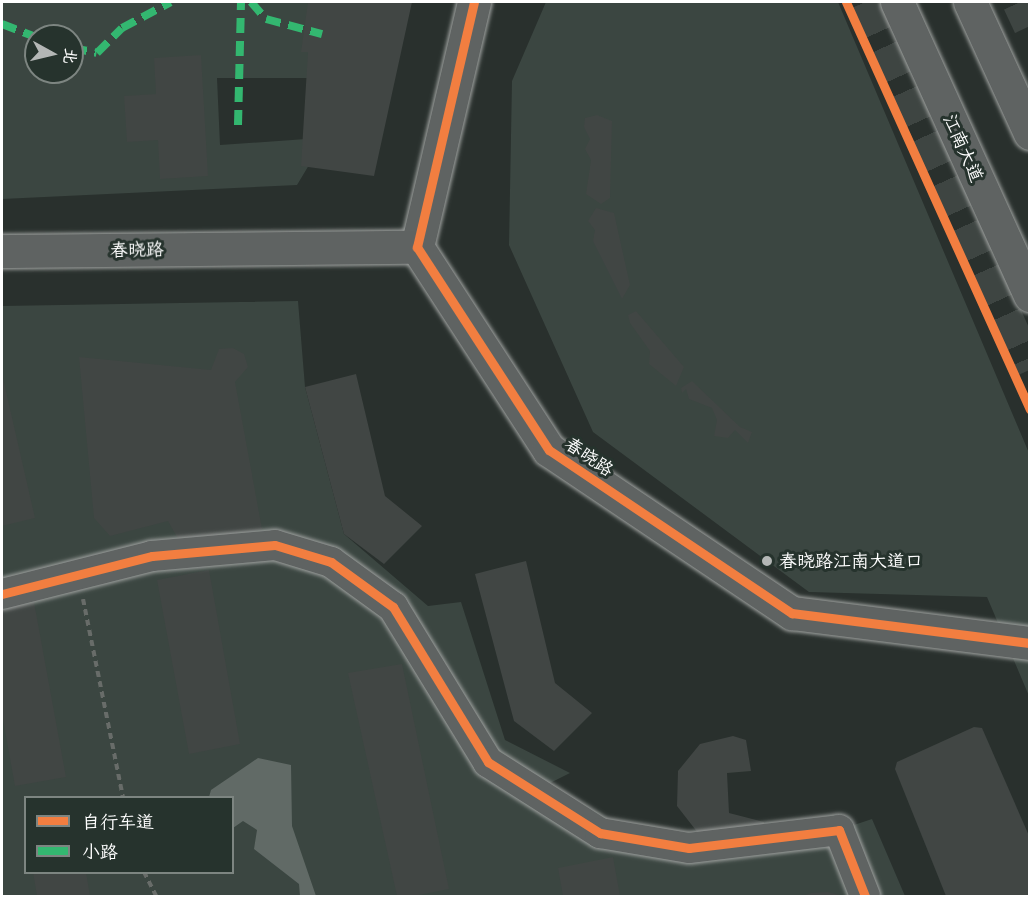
<!DOCTYPE html>
<meta charset="utf-8">
<style>
body{margin:0}
#map{position:relative;width:1031px;height:898px;overflow:hidden;background:#29302d;font-family:Itim,"LXGW WenKai TC",sans-serif}
div>[style]{position:absolute}
[style*='--x']{left:calc(var(--x)*1px);top:calc(var(--y)*1px);width:calc(var(--w)*1px);rotate:calc(var(--a)*1deg)}
.green>*{inset:0;background:#3b4641}
.water>*{inset:0;background:#616a66}
.building>*{inset:0;background:#414644}
.trunk-tunnel>*{height:33px;margin-top:-16.5px;transform-origin:0;background:repeating-linear-gradient(90deg,#3e4542 0 33px,transparent 0 49px)}
.path>*{height:4px;margin-top:-2px;transform-origin:0;background:repeating-linear-gradient(90deg,#686c69 0 6px,transparent 0 10.5px)}
.roads{filter:drop-shadow(0 0 2px #9fa2a0) drop-shadow(0 0 2px #9fa2a0)}
.minor>*{height:30px;margin:-15px;padding:0 15px;transform-origin:15px;border-radius:15px;background:#5f6362}
.tertiary>*{height:33px;margin:-16.5px;padding:0 16.5px;transform-origin:16.5px;border-radius:16.5px;background:#5f6362}
.primary>*{height:33px;margin:-16.5px;padding:0 16.5px;transform-origin:16.5px;border-radius:16.5px;background:#5f6362}
.quiet>*{height:8px;margin-top:-4px;transform-origin:0;background:repeating-linear-gradient(90deg,#33b770 0 15px,transparent 0 23px)}
.cycleway>*{height:9px;margin:-4.5px;padding:0 4.5px;transform-origin:4.5px;border-radius:4.5px;background:#f27e40}
.dots>*{width:16px;height:16px;translate:-50% -50%;box-sizing:border-box;border:3px solid #26332d;border-radius:50%}
span{translate:-50% -50%;white-space:nowrap;text-align:center;line-height:1.15;-webkit-text-stroke:6px #26332d;paint-order:stroke}
.street-label{font-size:18px;color:#fff}
.poi-label{font-size:18px;color:#fff}
.left{translate:0 -50%;text-align:left}
.frame{position:absolute;inset:0;border:3px solid #fff;pointer-events:none}
.legend{position:absolute;left:24px;top:796px;width:210px;height:78px;box-sizing:border-box;background:#26332d;border:2px solid #7d8581;margin:0;padding:8px 10px;list-style:none;font-size:18px;color:#fff}
.legend li{display:flex;align-items:center;gap:12px;height:30px}
.legend b{width:30px;border:2px solid #7d8581}
.north{position:absolute;left:24px;top:24px;width:60px;height:60px;box-sizing:border-box;background:#26332d;border:2px solid #7d8581;border-radius:50%;rotate:98deg;font-size:16px;font-weight:700;line-height:24px;text-align:center;color:#fff}
.north::after{content:'';display:block;margin:auto;width:21px;height:27px;background:#b4b7b6;clip-path:polygon(50% 0,100% 100%,50% 72%,0 100%)}
</style>
<div id="map">
<div class="green">
<div style="clip-path:polygon(evenodd,2px 2px,323px 2px,307px 78px,217px 78px,220px 145px,306px 139px,312px 160px,297px 185px,2px 199px,2px 2px,36px 36px,72px 36px,72px 72px,36px 72px,36px 36px)"></div>
<div style="clip-path:polygon(546px 2px,838px 2px,1029px 453px,1029px 696px,987px 597px,809px 592px,593px 432px,509px 245px,512px 81px)"></div>
<div style="clip-path:polygon(evenodd,298px 301px,305px 387px,344px 534px,428px 606px,461px 602px,505px 740px,570px 773px,534px 791px,600px 833px,689px 848px,839px 830px,872px 819px,905px 896px,2px 896px,2px 306px,298px 301px,26px 798px,232px 798px,232px 872px,26px 872px,26px 798px)"></div>
</div>
<div class="water">
<div style="clip-path:polygon(258px 758px,291px 765px,292px 826px,316px 896px,300px 896px,299px 884px,254px 849px,257px 830px,243px 821px,233px 828px,232px 798px,209px 797px,211px 790px)"></div>
</div>
<div class="building">
<div style="clip-path:polygon(308px 2px,412px 2px,374px 176px,301px 166px,308px 52px,301px 52px)"></div>
<div style="clip-path:polygon(201px 55px,208px 176px,160px 179px,158px 140px,127px 142px,124px 96px,156px 94px,154px 58px)"></div>
<div style="clip-path:polygon(597px 115px,612px 121px,610px 198px,601px 204px,586px 194px,591px 160px,585px 149px,590px 139px,584px 127px,585px 118px)"></div>
<div style="clip-path:polygon(596px 208px,614px 213px,630px 285px,622px 299px,593px 241px,595px 230px,588px 221px)"></div>
<div style="clip-path:polygon(636px 311px,684px 367px,676px 386px,649px 364px,650px 351px,630px 323px,628px 315px)"></div>
<div style="clip-path:polygon(233px 348px,244px 354px,248px 367px,235px 382px,262px 529px,182px 546px,168px 521px,110px 536px,94px 518px,79px 357px,211px 370px,219px 349px)"></div>
<div style="clip-path:polygon(2px 374px,35px 518px,2px 526px)"></div>
<div style="clip-path:polygon(356px 374px,385px 496px,422px 526px,384px 564px,344px 534px,305px 387px)"></div>
<div style="clip-path:polygon(692px 381px,740px 427px,752px 432px,748px 443px,735px 430px,728px 438px,714px 436px,717px 420px,712px 408px,689px 399px,686px 389px,682px 393px,681px 388px)"></div>
<div style="clip-path:polygon(526px 561px,555px 683px,592px 713px,554px 751px,514px 721px,475px 574px)"></div>
<div style="clip-path:polygon(209px 570px,240px 744px,189px 754px,157px 580px)"></div>
<div style="clip-path:polygon(34px 602px,66px 777px,15px 786px,2px 714px,2px 608px)"></div>
<div style="clip-path:polygon(402px 664px,449px 889px,414px 896px,397px 896px,348px 673px)"></div>
<div style="clip-path:polygon(974px 727px,982px 728px,1030px 838px,1030px 896px,946px 896px,895px 769px,897px 762px)"></div>
<div style="clip-path:polygon(733px 736px,746px 740px,751px 771px,727px 773px,729px 813px,764px 822px,763px 829px,698px 833px,677px 806px,678px 771px,700px 744px)"></div>
<div style="clip-path:polygon(613px 857px,620px 896px,563px 896px,558px 868px)"></div>
<div style="clip-path:polygon(33px 872px,86px 872px,90px 896px,37px 896px)"></div>
<div style="clip-path:polygon(828px 892px,843px 896px,802px 896px,811px 893px)"></div>
</div>
<div class="trunk-tunnel">
<div style="--x:864;--y:2;--w:403;--a:65.7"></div>
<div style="--x:1019;--y:2;--w:26;--a:65"></div>
</div>
<div class="path">
<div style="--x:83;--y:599;--w:203;--a:78.6"></div>
<div style="--x:144;--y:872;--w:27;--a:63"></div>
</div>
<div class="roads">
<div class="minor">
<div style="--x:2;--y:594;--w:155;--a:-14.2"></div>
<div style="--x:152;--y:556;--w:123;--a:-5.1"></div>
<div style="--x:275;--y:545;--w:59;--a:16.9"></div>
<div style="--x:331;--y:562;--w:77;--a:36"></div>
<div style="--x:393;--y:607;--w:182;--a:58.5"></div>
<div style="--x:488;--y:762;--w:133;--a:32.4"></div>
<div style="--x:600;--y:833;--w:90;--a:9.6"></div>
<div style="--x:689;--y:848;--w:151;--a:-6.8"></div>
<div style="--x:839;--y:830;--w:71;--a:68.5"></div>
</div>
<div class="tertiary">
<div style="--x:474;--y:2;--w:252;--a:103.1"></div>
<div style="--x:417;--y:247;--w:242;--a:57"></div>
<div style="--x:549;--y:450;--w:293;--a:33.9"></div>
<div style="--x:792;--y:613;--w:240;--a:7.2"></div>
<div style="--x:2;--y:251;--w:415;--a:-0.6"></div>
</div>
<div class="primary">
<div style="--x:897;--y:2;--w:322;--a:65.6"></div>
<div style="--x:970;--y:2;--w:144;--a:65.4"></div>
</div>
</div>
<div class="quiet">
<div style="--x:251;--y:2;--w:23;--a:49"></div>
<div style="--x:266;--y:19;--w:58;--a:15"></div>
<div style="--x:2;--y:24;--w:36;--a:21"></div>
<div style="--x:72;--y:48;--w:25;--a:11"></div>
<div style="--x:97;--y:53;--w:35;--a:-45"></div>
<div style="--x:122;--y:28;--w:55;--a:-28"></div>
<div style="--x:238;--y:125;--w:123;--a:-88.6"></div>
</div>
<div class="cycleway">
<div style="--x:474;--y:2;--w:252;--a:103.1"></div>
<div style="--x:417;--y:247;--w:242;--a:57"></div>
<div style="--x:549;--y:450;--w:293;--a:33.9"></div>
<div style="--x:792;--y:613;--w:240;--a:7.2"></div>
<div style="--x:846;--y:2;--w:447;--a:65.7"></div>
<div style="--x:2;--y:594;--w:155;--a:-14.2"></div>
<div style="--x:152;--y:556;--w:123;--a:-5.1"></div>
<div style="--x:275;--y:545;--w:59;--a:16.9"></div>
<div style="--x:331;--y:562;--w:77;--a:36"></div>
<div style="--x:393;--y:607;--w:182;--a:58.5"></div>
<div style="--x:488;--y:762;--w:133;--a:32.4"></div>
<div style="--x:600;--y:833;--w:90;--a:9.6"></div>
<div style="--x:689;--y:848;--w:151;--a:-6.8"></div>
<div style="--x:839;--y:830;--w:71;--a:68.5"></div>
</div>
<div class="dots">
<div style="left:767px;top:561px;background:#b4b7b6"></div>
</div>
<div class="street-label">
<span style="left:963px;top:148px;rotate:66deg">江南大道</span>
<span style="left:137px;top:250px;rotate:-1deg">春晓路</span>
<span style="left:589px;top:457px;rotate:34deg">春晓路</span>
</div>
<div class="poi-label">
<span class="left" style="left:779px;top:561px">春晓路江南大道口</span>
</div>
<div class="frame"></div>
<ul class="legend">
<li><b style="height:8px;background:#f27e40"></b>自行车道</li>
<li><b style="height:8px;background:#33b770"></b>小路</li>
</ul>
<div class="north">北</div>
</div>
